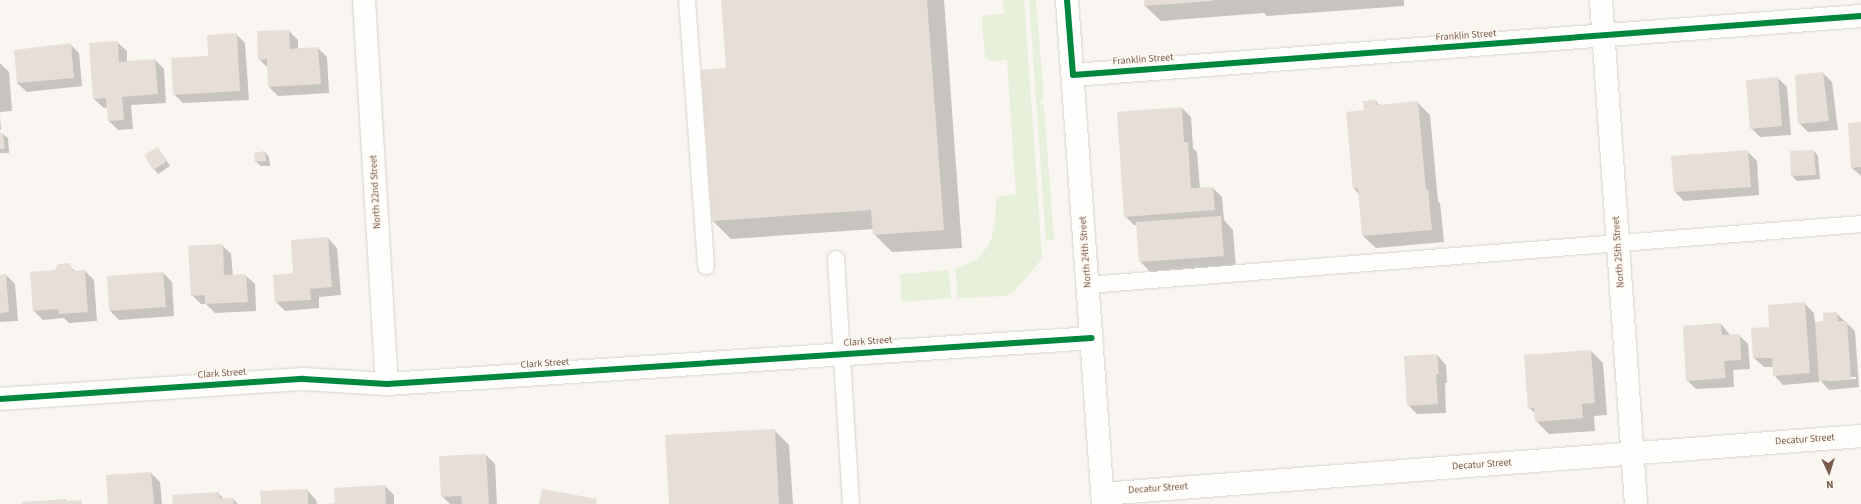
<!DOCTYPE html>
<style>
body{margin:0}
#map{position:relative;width:1861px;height:504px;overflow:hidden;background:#f9f5f0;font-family:"Source Sans 3",sans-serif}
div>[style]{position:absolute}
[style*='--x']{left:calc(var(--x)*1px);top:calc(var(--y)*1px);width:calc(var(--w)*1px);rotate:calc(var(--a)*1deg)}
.green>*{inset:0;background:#e7f0db}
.shadow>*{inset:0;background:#0003}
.building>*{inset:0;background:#e6ded7}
.roads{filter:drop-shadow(0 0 1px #d7d1cb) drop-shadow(0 0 1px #d7d1cb)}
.service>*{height:16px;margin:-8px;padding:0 8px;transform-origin:8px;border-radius:8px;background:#fefefd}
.minor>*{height:22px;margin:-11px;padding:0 11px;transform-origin:11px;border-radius:11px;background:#fefefd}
.secondary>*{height:22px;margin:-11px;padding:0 11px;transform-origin:11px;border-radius:11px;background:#fefefd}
.cycleway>*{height:6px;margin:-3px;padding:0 3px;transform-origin:3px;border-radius:3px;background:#00873e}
span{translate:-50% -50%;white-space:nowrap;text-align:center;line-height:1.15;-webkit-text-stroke:3px #fffaf3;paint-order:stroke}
.street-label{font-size:10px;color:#7a5c4d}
.north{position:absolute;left:1809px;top:452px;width:40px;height:40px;-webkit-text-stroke:3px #fffaf3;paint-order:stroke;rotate:176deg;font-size:11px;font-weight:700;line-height:16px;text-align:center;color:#7a5c4d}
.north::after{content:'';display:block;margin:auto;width:14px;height:18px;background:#7a5c4d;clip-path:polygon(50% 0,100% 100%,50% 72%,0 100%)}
</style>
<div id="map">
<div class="green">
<div style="clip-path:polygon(1003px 0,1024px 0,1042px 256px,1040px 261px,1013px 293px,1006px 296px,958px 298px,955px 269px,976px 260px,989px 245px,995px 226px,996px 199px,1001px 196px,1016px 194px,1007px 60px,990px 61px,985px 57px,982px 22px,983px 17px,987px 15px,1004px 14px)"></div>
<div style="clip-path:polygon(1029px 0,1036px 0,1043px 88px,1043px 101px,1040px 101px,1040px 104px,1043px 104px,1044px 107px,1054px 240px,1046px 241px)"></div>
<div style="clip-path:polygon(949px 270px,951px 298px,902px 302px,900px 274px)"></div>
</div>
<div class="shadow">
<div style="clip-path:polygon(722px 0,944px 0,962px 248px,892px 252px,874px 234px,874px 229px,731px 239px,713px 221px,727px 69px)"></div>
<div style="clip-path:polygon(1145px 0,1404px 0,1404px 6px,1267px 16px,1264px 13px,1161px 21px,1145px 6px)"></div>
<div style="clip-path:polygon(289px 31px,298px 40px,298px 50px,318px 48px,327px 57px,329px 93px,278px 96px,269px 87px,268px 68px,259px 59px)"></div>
<div style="clip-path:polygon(236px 34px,245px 43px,249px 100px,183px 103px,174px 94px,209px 57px)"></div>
<div style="clip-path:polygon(117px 42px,127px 51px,127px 62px,155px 60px,164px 69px,166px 103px,131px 105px,133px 129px,118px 130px,109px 121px,108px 107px,104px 108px,94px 99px)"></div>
<div style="clip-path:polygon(70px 44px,79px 53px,82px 86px,27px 92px,17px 83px)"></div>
<div style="clip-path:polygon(0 63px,9px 72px,12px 111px,0 112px)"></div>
<div style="clip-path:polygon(1823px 73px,1832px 82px,1838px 130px,1808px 132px,1799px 123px)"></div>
<div style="clip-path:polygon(1778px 78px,1787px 87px,1791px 135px,1760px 137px,1751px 128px)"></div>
<div style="clip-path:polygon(1376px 101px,1380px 106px,1417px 102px,1430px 115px,1438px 201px,1440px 203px,1444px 242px,1376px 248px,1363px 236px,1359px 194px,1354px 189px,1365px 111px)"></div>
<div style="clip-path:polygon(1182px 108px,1191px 117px,1193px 148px,1197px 152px,1200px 189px,1213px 188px,1222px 197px,1224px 220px,1233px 230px,1236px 268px,1152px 274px,1140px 261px,1137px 225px,1134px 225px,1125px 216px)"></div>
<div style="clip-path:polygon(0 115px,1px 130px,0 130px)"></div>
<div style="clip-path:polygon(1861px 123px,1861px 176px,1852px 168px)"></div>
<div style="clip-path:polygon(0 134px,3px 134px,8px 138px,9px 153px,0 153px)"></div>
<div style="clip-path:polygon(158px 148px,170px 166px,158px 174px,154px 169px)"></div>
<div style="clip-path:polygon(1814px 151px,1818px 156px,1820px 179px,1797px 181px,1792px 176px)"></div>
<div style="clip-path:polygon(265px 152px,269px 157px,270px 166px,261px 166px,256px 162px)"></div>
<div style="clip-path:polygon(1748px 152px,1757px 161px,1759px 195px,1684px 201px,1675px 192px)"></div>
<div style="clip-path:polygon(328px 238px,337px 248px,341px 295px,319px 297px,319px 308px,285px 311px,276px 302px,294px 274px)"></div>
<div style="clip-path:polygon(222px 245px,231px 254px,233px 276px,245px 275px,255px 284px,256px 311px,215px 313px,206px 304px,201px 304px,192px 295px)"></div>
<div style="clip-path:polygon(68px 264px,76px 272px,85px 271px,94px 280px,97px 321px,69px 323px,64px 318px,43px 320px,34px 311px,55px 271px)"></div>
<div style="clip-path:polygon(163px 273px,172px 282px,174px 316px,119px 320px,110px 311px)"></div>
<div style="clip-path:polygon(6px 275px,15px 284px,18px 321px,0 322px,0 276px)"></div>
<div style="clip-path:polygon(evenodd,1805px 304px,1814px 313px,1815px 323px,1825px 322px,1836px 313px,1855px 331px,1859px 387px,1829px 390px,1819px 379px,1819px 382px,1783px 385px,1774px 375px,1773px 367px,1764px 367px,1754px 358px,1770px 328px,1805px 304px,1856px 377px,1856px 379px,1827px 381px,1827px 379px,1856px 377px)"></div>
<div style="clip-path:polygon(1721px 324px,1730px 335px,1739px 335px,1748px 344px,1750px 369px,1733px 370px,1734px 387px,1696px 389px,1687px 380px)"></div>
<div style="clip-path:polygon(1591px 351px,1603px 363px,1607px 415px,1594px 416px,1595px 431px,1549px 434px,1536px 421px,1536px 414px,1529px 408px)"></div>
<div style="clip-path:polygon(1437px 355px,1446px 365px,1447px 383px,1445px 383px,1446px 413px,1417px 414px,1408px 405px)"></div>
<div style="clip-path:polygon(774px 430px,789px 445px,793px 504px,670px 504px)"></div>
<div style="clip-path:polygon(486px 455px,495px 464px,497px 504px,450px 504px,442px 496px)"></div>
<div style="clip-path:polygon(151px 473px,160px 482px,162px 504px,109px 504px)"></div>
<div style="clip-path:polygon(385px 486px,394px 495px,394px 504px,329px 504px,336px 504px)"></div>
<div style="clip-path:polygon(307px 490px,316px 500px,317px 504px,262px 504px)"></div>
<div style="clip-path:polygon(218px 493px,224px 499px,233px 499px,238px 504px,174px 504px)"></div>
</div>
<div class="building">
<div style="clip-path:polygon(721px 0,927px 0,944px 230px,873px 235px,871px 210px,712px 221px,701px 70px,726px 68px)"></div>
<div style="clip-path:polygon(1144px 0,1212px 0,1212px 1px,1144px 6px)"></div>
<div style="clip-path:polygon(289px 30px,290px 49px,318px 47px,321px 84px,268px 87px,267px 59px,258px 60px,257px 31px)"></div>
<div style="clip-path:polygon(237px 33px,240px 91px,173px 95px,171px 58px,208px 56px,207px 35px)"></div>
<div style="clip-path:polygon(118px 41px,119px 62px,155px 59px,158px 94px,122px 97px,124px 120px,108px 121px,106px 98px,93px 99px,89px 43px)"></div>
<div style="clip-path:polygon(71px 43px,74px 78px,17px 83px,14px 50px)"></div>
<div style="clip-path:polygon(1823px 72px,1829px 121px,1798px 124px,1795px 75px)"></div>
<div style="clip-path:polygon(1778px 77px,1782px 126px,1750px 129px,1746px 80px)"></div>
<div style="clip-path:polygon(1376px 100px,1377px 105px,1418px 101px,1426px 190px,1428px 189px,1432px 230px,1362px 236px,1358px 188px,1353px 189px,1346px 112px,1364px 110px,1363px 101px)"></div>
<div style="clip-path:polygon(1182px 107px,1184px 142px,1188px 142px,1191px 188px,1213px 187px,1215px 210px,1124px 217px,1117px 112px)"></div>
<div style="clip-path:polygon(1861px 122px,1861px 167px,1851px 168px,1848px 123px)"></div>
<div style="clip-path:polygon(0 133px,3px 133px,5px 149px,0 149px)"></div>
<div style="clip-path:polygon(158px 147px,166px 162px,153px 170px,144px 155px)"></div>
<div style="clip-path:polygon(1748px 150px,1751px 187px,1674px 192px,1671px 156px)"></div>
<div style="clip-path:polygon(1814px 150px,1816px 175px,1791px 176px,1790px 151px)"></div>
<div style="clip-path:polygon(265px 151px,266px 161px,255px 162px,254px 153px)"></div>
<div style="clip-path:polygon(1221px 216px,1224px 256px,1139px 262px,1136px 222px)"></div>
<div style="clip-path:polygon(328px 237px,332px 287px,310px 289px,311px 300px,275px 302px,273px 275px,293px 273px,291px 240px)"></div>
<div style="clip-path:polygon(223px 244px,224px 275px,246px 274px,248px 302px,205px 304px,205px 295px,191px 296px,188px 246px)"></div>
<div style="clip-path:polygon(69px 263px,72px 267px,73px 271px,85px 270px,88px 312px,59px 314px,58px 309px,33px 311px,30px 272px,55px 270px,58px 264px)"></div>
<div style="clip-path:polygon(163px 272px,166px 307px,109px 311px,107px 276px)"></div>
<div style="clip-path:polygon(6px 274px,9px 312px,0 313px,0 275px)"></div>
<div style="clip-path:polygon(1805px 302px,1810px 373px,1773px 376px,1772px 358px,1753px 358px,1751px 328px,1769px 327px,1768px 305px)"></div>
<div style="clip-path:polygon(1837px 312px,1838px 321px,1847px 321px,1851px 379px,1819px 381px,1815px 322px,1823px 321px,1823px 313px)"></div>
<div style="clip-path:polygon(1721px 323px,1722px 335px,1740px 334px,1741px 360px,1724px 361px,1726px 378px,1686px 381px,1683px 326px)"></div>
<div style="clip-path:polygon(1591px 350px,1595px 403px,1582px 404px,1583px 418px,1535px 422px,1534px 408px,1528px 409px,1524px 355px)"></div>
<div style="clip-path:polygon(1437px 354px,1439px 374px,1436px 374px,1438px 404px,1407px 406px,1404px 356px)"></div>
<div style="clip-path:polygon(775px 429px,779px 504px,669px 504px,665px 435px)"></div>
<div style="clip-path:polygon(486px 454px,489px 504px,462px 504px,461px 496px,441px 497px,439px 456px)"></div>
<div style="clip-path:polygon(151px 472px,154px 504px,108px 504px,106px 475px)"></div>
<div style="clip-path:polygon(385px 485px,386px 504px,328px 504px,335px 503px,334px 488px)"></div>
<div style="clip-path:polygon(308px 489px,308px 504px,261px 504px,260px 491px)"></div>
<div style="clip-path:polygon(542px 489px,597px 499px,596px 504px,539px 504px)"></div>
<div style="clip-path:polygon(219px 492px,219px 498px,233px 498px,234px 504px,173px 504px,172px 495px)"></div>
<div style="clip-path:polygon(67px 499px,67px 501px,82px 500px,82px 504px,22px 504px,22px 502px)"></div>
</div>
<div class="roads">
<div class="service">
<div style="--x:687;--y:0;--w:267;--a:85.9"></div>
<div style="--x:836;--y:259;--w:245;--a:86.5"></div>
<div style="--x:1088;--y:285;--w:775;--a:-4.51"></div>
</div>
<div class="minor">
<div style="--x:364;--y:0;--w:385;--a:86.6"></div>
<div style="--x:1601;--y:0;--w:505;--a:86.03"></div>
<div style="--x:1073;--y:75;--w:790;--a:-4.28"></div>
<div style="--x:0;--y:399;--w:304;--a:-3.8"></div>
<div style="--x:303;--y:379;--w:84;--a:3.4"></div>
<div style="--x:387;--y:384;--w:706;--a:-3.73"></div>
<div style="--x:1102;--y:494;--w:761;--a:-4.37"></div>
</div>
<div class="secondary">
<div style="--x:1067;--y:0;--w:505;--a:85.91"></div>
</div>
</div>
<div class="cycleway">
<div style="--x:1067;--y:0;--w:75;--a:85.4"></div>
<div style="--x:1073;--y:75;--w:790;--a:-4.28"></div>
<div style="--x:0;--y:399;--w:304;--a:-3.8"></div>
<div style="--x:303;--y:379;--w:84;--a:3.4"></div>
<div style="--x:387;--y:384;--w:706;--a:-3.73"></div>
</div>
<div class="street-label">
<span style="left:1466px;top:36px;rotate:-4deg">Franklin Street</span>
<span style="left:1143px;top:60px;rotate:-4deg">Franklin Street</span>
<span style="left:376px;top:192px;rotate:-93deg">North 22nd Street</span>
<span style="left:1086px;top:252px;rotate:-94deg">North 24th Street</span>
<span style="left:1619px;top:252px;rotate:-94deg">North 25th Street</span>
<span style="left:868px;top:342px;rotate:-4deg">Clark Street</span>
<span style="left:545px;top:364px;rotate:-4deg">Clark Street</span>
<span style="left:222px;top:374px;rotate:-4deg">Clark Street</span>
<span style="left:1805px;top:440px;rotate:-4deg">Decatur Street</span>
<span style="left:1482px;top:465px;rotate:-4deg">Decatur Street</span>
<span style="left:1158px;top:489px;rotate:-4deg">Decatur Street</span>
</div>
<div class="north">N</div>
</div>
